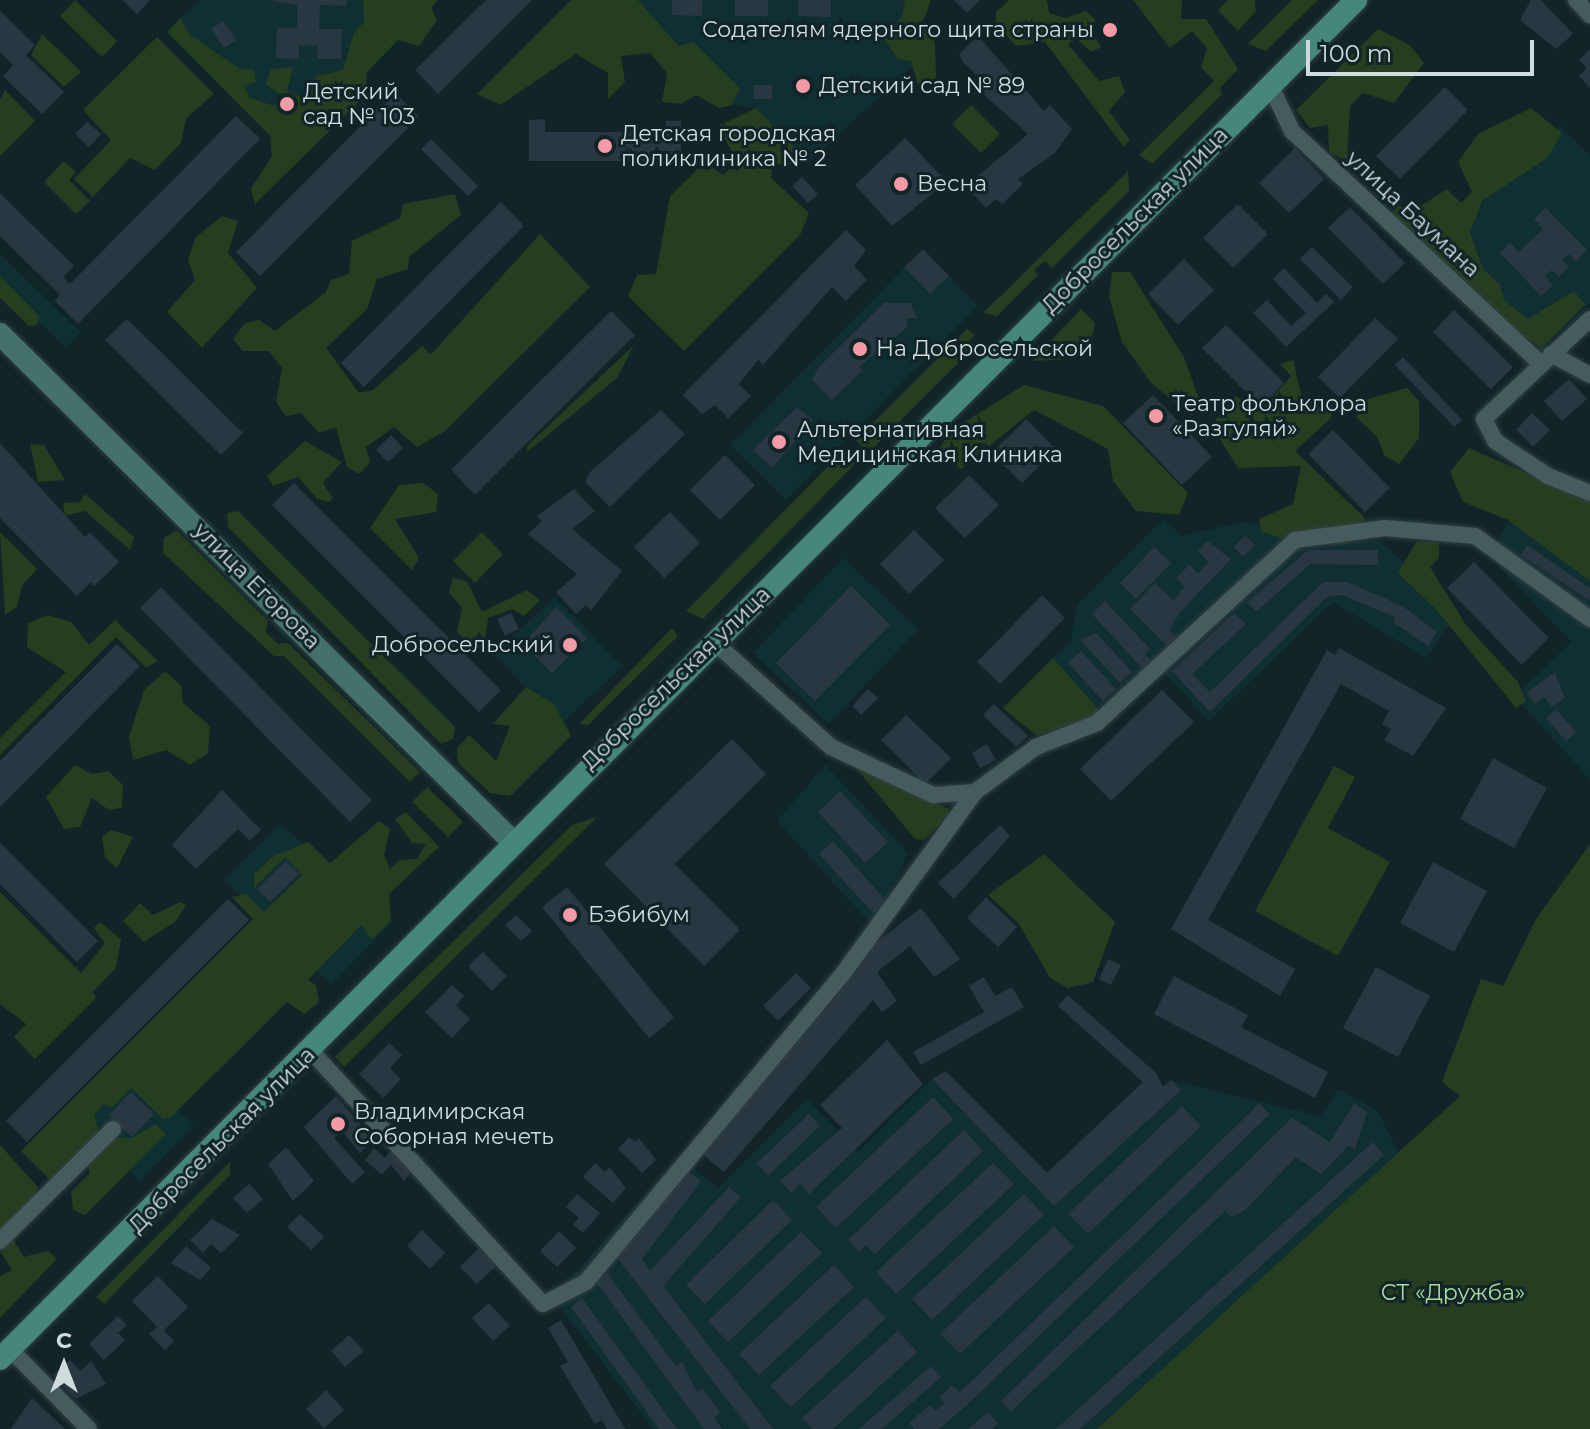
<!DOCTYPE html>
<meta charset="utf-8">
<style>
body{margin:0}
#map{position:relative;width:1590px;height:1429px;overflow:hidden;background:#112528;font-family:Montserrat,sans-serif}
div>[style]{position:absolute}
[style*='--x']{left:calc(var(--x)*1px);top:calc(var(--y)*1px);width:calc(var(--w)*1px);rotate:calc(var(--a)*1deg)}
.built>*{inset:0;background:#102f32}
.green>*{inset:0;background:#253e1f}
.building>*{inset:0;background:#293742}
.roads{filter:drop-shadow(0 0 2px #323f41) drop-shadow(0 0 2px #323f41)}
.minor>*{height:16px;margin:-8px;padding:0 8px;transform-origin:8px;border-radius:8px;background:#455b5d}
.secondary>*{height:22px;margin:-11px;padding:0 11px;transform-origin:11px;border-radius:11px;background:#45716b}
.primary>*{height:22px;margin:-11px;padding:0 11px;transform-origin:11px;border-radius:11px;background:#458779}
.dots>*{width:22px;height:22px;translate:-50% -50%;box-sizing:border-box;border:4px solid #112528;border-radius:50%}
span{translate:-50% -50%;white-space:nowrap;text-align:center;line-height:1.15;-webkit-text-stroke:6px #112528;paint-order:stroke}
.poi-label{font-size:22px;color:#cfdbdc}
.right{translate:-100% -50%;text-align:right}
.left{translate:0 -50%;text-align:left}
.street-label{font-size:22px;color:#cfdbdc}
.park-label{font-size:22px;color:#aadb9d}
.north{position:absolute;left:24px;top:1325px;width:80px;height:80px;-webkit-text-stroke:6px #112528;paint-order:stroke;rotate:0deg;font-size:22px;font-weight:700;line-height:32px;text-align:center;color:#cfdbdc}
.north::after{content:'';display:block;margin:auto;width:28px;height:36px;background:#cfdbdc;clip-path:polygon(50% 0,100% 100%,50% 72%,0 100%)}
.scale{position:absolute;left:1306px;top:40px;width:228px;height:36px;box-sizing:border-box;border:4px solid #cfdbdc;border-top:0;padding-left:10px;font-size:24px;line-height:28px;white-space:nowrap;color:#cfdbdc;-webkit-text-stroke:6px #112528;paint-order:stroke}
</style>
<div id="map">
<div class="built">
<div style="clip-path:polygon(199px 0,438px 0,287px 152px,167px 32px)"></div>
<div style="clip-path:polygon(638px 0,922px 0,918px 61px,809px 162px,756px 108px,732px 105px)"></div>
<div style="clip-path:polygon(1561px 126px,1590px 156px,1590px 303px,1540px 351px,1437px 246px)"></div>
<div style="clip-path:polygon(923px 249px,978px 306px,786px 500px,730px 445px)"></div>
<div style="clip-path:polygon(0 254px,81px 332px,66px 348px,0 284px)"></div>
<div style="clip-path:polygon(1163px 519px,1182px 536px,1242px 522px,1382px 542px,1456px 613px,1426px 658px,1333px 602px,1209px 721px,1157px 665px,1102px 713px,1053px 658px,1071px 640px,1077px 605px)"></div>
<div style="clip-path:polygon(1508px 520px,1590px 581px,1590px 780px,1515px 696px,1571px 642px,1490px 557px)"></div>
<div style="clip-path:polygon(843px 558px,919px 629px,828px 724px,753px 653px)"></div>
<div style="clip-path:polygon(554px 597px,622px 666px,562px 724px,494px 655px)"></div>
<div style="clip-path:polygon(825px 765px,908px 853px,887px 902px,870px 923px,777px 821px)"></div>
<div style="clip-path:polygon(281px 824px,389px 925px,331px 985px,224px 879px)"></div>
<div style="clip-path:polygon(130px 1063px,194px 1125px,140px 1181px,75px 1119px)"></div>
<div style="clip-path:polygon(932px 1079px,1044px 1195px,1171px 1080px,1320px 1116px,1338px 1089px,1378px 1111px,1400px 1156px,1097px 1429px,653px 1429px,553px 1298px,679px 1156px,718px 1188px,807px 1099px,858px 1152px)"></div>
</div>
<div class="green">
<div style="clip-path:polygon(75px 0,117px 41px,102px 57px,60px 16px)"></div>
<div style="clip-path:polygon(363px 0,438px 0,431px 8px,437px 20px,419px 46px,398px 40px,367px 72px,364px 97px,255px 204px,251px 189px,272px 156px,270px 136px,167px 32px,181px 18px,189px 34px,240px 69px,254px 70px,256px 82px,244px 86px,250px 98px,274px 106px,282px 95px,266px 85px,271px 69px,293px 67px,287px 91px,298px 96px,311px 91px,316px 76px,343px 70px,354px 33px,364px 22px)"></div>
<div style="clip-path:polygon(571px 0,638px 0,679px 46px,693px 42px,740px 88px,732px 105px,719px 108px,696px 95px,681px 104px,662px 102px,667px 73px,650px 53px,621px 56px,625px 82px,608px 99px,608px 73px,576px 54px,500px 105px,477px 94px)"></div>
<div style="clip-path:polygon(905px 0,931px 0,924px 19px,935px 43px,936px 78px,918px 85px,911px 61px,898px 59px,882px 36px,902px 17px)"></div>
<div style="clip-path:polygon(1009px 0,1047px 0,1049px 13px,1066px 18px,1086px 11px,1095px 19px,1093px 34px,1101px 47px,1091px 52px,1076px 38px,1068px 44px,1099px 81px,1119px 76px,1125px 92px,1109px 111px,1130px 140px,1124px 147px,1045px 42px,1016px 46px,996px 23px,996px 12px)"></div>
<div style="clip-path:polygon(1133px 0,1182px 0,1181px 19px,1206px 19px,1238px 69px,1220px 88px,1222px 94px,1152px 164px,1139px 155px,1214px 81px,1201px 67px,1207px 48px,1192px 31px,1170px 48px)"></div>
<div style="clip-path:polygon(1228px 0,1255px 0,1256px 11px,1238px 31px,1218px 10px)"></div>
<div style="clip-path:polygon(1292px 0,1318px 0,1266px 51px,1248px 44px)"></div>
<div style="clip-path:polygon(1378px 29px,1410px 45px,1424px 63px,1394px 103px,1363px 93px,1350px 106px,1347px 161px,1329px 152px,1328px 125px,1310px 128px,1296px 110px)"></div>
<div style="clip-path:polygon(42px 34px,81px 72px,64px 87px,31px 55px)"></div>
<div style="clip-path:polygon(157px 37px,214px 94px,186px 118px,181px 143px,155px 170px,130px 158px,93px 197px,74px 179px,111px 140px,83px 110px)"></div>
<div style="clip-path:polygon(5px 90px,35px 121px,0 156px,0 100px)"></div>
<div style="clip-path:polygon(971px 105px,1000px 134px,981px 153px,952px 124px)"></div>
<div style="clip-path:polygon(756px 108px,809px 162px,772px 165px,771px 178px,809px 213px,800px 235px,684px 351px,628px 296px,637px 275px,656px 274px,670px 196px,705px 162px,723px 175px,738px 162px,718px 126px)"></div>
<div style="clip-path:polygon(1531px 108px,1562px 133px,1547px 158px,1482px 201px,1470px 233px,1483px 269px,1500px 285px,1504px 300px,1528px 319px,1574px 291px,1585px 304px,1542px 348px,1514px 330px,1390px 214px,1398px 206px,1416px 209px,1447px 189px,1461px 203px,1472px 192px,1458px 162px,1478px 134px)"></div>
<div style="clip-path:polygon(64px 161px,76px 172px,69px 180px,90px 201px,76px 214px,44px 182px)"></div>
<div style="clip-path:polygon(1128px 171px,1129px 191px,1052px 268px,1045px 261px,1034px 270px,1038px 275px,997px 316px,983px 313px)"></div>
<div style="clip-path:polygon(455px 194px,461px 215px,409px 257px,408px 269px,377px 279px,367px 309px,326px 348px,359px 393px,373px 390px,422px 346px,430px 354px,437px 348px,540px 234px,590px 287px,445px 431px,417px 447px,394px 427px,366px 447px,370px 462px,359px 474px,347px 467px,336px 427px,319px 433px,301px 413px,286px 416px,276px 402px,282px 368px,269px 351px,243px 351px,233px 339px,245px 323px,259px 320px,275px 331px,326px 292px,331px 280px,349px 274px,352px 241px,400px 218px,403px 204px)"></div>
<div style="clip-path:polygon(222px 216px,238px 221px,228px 253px,257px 288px,202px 348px,167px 312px,195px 280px,188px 259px,196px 237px)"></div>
<div style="clip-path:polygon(1112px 272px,1130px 272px,1184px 357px,1203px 410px,1191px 415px,1151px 383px,1122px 342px,1109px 297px)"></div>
<div style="clip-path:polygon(0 276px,39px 316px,37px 325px,29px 326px,0 298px)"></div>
<div style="clip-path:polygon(1081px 309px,1095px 323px,1090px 347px,1071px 359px,1032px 361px)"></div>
<div style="clip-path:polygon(967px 329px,975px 335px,965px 345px,969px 352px,873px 448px,863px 448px,856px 440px)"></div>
<div style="clip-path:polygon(634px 345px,617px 378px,527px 452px,527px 446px)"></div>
<div style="clip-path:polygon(1293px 360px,1303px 403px,1333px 401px,1331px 418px,1295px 451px,1365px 518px,1351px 544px,1301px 546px,1261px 531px,1259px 519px,1293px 504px,1301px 466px,1238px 468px,1211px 425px,1236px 396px,1260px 412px,1291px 376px,1280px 364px)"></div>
<div style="clip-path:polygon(1024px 385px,1103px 406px,1188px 493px,1179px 515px,1136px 511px,1113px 481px,1108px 449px,1034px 410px,961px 469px,938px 452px,949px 432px)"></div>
<div style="clip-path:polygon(1407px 388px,1419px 401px,1419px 438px,1399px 464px,1385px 456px,1377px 437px,1356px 417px,1368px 399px)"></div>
<div style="clip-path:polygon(305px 441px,342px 462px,323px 483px,333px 498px,329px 502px,317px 499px,298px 477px,273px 486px,267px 476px)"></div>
<div style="clip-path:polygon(30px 444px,44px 445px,65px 480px,38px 482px)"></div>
<div style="clip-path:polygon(1469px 448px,1590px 501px,1590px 581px,1508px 520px,1463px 502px,1450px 472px)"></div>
<div style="clip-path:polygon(845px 449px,856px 463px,703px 619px,686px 611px)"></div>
<div style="clip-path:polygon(423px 483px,438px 494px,436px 512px,395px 519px,419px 558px,412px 570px,370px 528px,399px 485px)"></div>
<div style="clip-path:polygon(85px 494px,134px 537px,130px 550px,85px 511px,65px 516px,63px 503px,80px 502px)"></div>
<div style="clip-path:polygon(238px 511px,455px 727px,453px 739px,441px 744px,228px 527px,227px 513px)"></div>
<div style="clip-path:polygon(176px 530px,268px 621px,266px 632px,278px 644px,288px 643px,420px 772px,410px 782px,284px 656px,274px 656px,163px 553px,164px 538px)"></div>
<div style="clip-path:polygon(0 532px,37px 569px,22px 585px,17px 607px,5px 615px)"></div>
<div style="clip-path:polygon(482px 532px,503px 554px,475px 583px,453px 561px)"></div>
<div style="clip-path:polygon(1416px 542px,1439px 542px,1439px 558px,1430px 567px,1466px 625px,1518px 682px,1526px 701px,1516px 708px,1436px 609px,1398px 573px)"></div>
<div style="clip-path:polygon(453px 578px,467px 581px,482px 612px,527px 590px,540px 600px,524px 616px,512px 609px,488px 618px,485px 639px,470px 645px,457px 632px,462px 608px,449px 592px)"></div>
<div style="clip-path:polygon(48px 615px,71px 622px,89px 645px,115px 620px,158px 661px,146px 668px,116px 637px,0 755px,0 738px,66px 672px,27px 647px,28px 623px)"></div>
<div style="clip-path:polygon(672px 628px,678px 636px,588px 725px,579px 724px)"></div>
<div style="clip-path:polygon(1053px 658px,1102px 713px,1037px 736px,1003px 708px)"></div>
<div style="clip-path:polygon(165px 671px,181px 686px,183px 703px,210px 726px,208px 753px,190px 765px,166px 750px,133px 760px,129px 737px,144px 690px)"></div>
<div style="clip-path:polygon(526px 687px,554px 704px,571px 736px,510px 796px,490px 793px,458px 763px,457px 748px,469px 735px,496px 761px,510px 726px,493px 724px)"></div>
<div style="clip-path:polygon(75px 765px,92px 774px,108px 771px,123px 785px,122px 808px,109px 810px,92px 798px,80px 827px,64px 829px,46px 797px)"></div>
<div style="clip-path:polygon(1334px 766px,1355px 777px,1328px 828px,1390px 862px,1338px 956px,1255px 911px)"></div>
<div style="clip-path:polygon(855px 767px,949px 809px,949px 815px,924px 840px,915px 839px)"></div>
<div style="clip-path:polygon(427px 787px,463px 822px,448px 837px,412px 802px)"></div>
<div style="clip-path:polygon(406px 812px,439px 847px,389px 894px,391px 921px,372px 939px,361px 925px,308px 980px,316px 985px,319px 1002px,304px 1014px,287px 1002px,170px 1118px,163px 1119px,131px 1088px,112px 1108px,104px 1104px,94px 1115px,99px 1133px,50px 1180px,21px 1151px,253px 919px,232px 897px,246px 894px,264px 912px,302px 875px,285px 857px,254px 888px,254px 874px,275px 855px,308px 842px,330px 863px,379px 821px,390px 829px,384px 855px,390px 869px,399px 860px,417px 859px,426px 844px,412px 843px,395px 819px)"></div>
<div style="clip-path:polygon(597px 817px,574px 840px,344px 1067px,335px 1057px,572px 825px)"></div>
<div style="clip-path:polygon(111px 830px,133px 837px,117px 868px,105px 858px,102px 837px)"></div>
<div style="clip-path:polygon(1590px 844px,1590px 1429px,1097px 1429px,1460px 1096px,1442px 1082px,1481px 979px,1503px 986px,1536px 919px)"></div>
<div style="clip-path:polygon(1044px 854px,1115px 922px,1093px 982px,1068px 988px,1050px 978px,1019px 924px,988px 895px)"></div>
<div style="clip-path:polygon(0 892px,81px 973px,105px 943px,94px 928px,100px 922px,121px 939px,116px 968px,93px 992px,96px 998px,35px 1059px,14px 1037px,26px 1024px,0 1004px)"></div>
<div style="clip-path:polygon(180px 902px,186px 905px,176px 921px,144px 942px,123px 921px,140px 903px,153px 915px)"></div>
<div style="clip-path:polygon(156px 1124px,166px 1134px,85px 1215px,73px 1210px,71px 1192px,89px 1174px,89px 1162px,112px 1138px,132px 1138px)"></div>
<div style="clip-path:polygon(0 1145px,38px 1187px,34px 1199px,0 1230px)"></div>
<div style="clip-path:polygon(230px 1162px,230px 1175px,104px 1304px,96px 1297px)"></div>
<div style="clip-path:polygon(13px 1240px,24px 1257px,48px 1251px,57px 1259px,0 1318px,0 1276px,12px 1270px,0 1251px)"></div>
</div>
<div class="building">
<div style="clip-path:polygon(123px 0,150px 0,137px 14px)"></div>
<div style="clip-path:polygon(268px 0,347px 0,346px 6px,320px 5px,319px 29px,342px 29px,341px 59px,317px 59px,318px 46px,299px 45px,299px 59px,276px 58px,277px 28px,297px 28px,297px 5px)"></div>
<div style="clip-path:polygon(486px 0,532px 0,438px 94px,415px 70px)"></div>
<div style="clip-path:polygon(672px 0,702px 0,702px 16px,672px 15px)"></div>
<div style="clip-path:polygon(735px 0,768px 0,768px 16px,735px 16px)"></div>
<div style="clip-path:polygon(798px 0,831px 0,831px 17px,798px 16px)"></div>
<div style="clip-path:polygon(954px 0,980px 0,967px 13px)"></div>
<div style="clip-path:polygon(1531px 0,1541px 0,1573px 34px,1556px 49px,1520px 20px)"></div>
<div style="clip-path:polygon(0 11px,35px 45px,26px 55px,64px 92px,42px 114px,3px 76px,13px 65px,0 52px)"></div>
<div style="clip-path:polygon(223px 21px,236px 40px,224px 48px,211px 29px)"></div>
<div style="clip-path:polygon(978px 36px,1044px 111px,1050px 105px,1072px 129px,1055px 153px,1018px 179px,1023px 184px,1002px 204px,996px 199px,986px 208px,966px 186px,1028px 134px,982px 93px,988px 87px,963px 62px,959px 54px)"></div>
<div style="clip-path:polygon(1590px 49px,1590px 88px,1579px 76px,1587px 68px,1579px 60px)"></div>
<div style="clip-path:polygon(754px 85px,772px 85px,772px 99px,754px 99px)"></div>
<div style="clip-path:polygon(1445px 87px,1468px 110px,1400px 179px,1376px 156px)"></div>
<div style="clip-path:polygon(394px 92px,419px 117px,260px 276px,236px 252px)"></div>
<div style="clip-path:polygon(236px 116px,260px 139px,78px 324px,55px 301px,60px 295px,0 236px,0 193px,74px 266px,63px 277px,70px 284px)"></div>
<div style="clip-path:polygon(545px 119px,545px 132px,666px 132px,666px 121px,681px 121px,681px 161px,529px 161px,529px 120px)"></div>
<div style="clip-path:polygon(87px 122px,101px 134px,89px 147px,75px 134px)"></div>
<div style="clip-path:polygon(905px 138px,947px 182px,892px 226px,855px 185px)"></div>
<div style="clip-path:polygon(431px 139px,478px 186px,468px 196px,421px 149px)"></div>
<div style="clip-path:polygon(1295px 148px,1324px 179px,1289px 213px,1259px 183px)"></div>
<div style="clip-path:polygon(802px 177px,818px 194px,808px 203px,792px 186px)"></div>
<div style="clip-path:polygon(501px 202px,524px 226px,364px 387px,341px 363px)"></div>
<div style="clip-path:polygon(1238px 204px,1268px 234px,1233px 268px,1203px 238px)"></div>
<div style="clip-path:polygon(1350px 207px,1405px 263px,1383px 284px,1328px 228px)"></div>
<div style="clip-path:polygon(1546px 208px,1587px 250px,1576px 261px,1569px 254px,1562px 260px,1569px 267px,1559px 277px,1552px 270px,1545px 276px,1553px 285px,1541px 296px,1500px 253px,1510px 243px,1519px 252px,1543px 229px,1534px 219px)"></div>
<div style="clip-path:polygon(846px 230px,866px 250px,854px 266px,867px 280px,846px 301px,832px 287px,763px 365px,758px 360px,739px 384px,751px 396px,728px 418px,715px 405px,702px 414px,683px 395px)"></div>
<div style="clip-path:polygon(1312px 247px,1353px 287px,1341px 300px,1300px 259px)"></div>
<div style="clip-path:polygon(923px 249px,949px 276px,930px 294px,904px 267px)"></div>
<div style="clip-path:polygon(1184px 259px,1214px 290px,1178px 325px,1148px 294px)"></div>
<div style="clip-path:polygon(1284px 268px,1317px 303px,1326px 294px,1334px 302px,1286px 347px,1253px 313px,1267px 300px,1291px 326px,1306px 313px,1273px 279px)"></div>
<div style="clip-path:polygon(884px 303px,911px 303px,917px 318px,907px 318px,907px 327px,859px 367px,863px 370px,832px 400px,812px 380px,819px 367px)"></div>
<div style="clip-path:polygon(1454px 310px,1513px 367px,1491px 389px,1433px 332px)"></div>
<div style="clip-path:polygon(611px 311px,635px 335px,475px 495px,451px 470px)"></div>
<div style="clip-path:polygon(1375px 318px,1398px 339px,1340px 398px,1318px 377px)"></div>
<div style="clip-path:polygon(127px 319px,243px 433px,221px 455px,105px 340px)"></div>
<div style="clip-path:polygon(1226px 325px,1284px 383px,1261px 407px,1202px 348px)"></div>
<div style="clip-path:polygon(1403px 357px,1462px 420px,1454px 427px,1395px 365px)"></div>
<div style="clip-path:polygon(1569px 379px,1587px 399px,1562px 421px,1544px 401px)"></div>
<div style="clip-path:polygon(1153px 395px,1212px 457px,1182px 485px,1123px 423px)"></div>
<div style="clip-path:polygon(797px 407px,813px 420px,772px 468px,753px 450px)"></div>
<div style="clip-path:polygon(661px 410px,685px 434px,610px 507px,585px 482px,590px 472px)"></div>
<div style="clip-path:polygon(1532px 413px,1550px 430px,1533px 447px,1516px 430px)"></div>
<div style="clip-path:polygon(1026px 419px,1056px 449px,1022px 483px,992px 453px)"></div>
<div style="clip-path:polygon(1333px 430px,1390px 488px,1365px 512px,1308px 454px)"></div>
<div style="clip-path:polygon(391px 435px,403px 448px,388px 462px,376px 450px)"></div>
<div style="clip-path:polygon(0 443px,85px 537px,90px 532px,119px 562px,94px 586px,91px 582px,77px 596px,0 518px)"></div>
<div style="clip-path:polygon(725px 455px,755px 485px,720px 520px,690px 490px)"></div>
<div style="clip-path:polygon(969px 475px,999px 505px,965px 538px,935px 508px)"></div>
<div style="clip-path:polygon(294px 483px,501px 690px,479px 712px,272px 505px)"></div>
<div style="clip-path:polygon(574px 489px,595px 511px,572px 529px,622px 571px,591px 610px,586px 605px,576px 614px,556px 592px,577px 574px,528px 534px,542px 521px,537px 516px)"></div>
<div style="clip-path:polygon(670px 512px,700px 543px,664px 578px,634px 547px)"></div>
<div style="clip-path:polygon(914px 530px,944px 560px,909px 594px,880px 564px)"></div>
<div style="clip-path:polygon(1245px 536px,1255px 545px,1243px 557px,1234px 547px)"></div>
<div style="clip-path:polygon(1207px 541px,1231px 559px,1181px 611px,1169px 630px,1177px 637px,1167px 646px,1130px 609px,1155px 583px,1173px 600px,1185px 587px,1176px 578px,1189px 565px,1198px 573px,1209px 562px,1198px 551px)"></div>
<div style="clip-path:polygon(1527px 545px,1590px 588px,1590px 601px,1521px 555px)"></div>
<div style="clip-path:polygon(1154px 547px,1171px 563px,1136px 599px,1120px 583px)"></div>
<div style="clip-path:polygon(1308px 550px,1378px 550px,1378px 565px,1310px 564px,1256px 612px,1247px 602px)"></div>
<div style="clip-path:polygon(1474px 562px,1549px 638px,1522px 665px,1447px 588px)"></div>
<div style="clip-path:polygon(1323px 582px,1347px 582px,1402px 606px,1437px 632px,1428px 646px,1393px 622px,1395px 617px,1342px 595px,1328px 596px,1210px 712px,1172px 671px,1234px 613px,1246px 624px,1192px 674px,1210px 692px)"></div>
<div style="clip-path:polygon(851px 586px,890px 625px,815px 701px,776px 663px)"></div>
<div style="clip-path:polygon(161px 587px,372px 800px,350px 822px,140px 608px)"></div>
<div style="clip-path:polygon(1042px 595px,1065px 618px,1000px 684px,977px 662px)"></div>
<div style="clip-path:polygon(1105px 601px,1150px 649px,1145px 654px,1152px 661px,1143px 669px,1092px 614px)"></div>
<div style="clip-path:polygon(556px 607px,587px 638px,552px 673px,523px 644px)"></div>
<div style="clip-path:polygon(511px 613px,519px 629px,505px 636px,497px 619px)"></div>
<div style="clip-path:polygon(1096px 633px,1132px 672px,1120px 683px,1080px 640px)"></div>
<div style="clip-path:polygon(117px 644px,140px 666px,0 807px,0 761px)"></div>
<div style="clip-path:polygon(1339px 648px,1446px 708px,1413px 756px,1384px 740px,1391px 729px,1382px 724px,1389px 711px,1341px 684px,1208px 920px,1295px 969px,1280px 996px,1171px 929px,1327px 650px,1335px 655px)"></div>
<div style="clip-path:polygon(1081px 651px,1116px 689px,1103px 701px,1068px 663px)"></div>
<div style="clip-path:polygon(1555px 672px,1565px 698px,1552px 707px,1544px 697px,1535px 704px,1527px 692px)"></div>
<div style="clip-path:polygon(868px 689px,878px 698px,861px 715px,852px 706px)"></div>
<div style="clip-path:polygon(1162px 690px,1194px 722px,1111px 801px,1080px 769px)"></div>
<div style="clip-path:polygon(994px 704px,1028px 736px,1016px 747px,983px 715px)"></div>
<div style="clip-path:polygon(1556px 709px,1576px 732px,1566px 741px,1546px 718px)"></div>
<div style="clip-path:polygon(906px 715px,951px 758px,925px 784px,881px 740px)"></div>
<div style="clip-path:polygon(732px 739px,766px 774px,675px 864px,740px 930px,704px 966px,604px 864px)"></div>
<div style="clip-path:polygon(987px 744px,996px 760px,980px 768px,972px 753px)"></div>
<div style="clip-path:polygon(1493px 758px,1547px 788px,1514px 848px,1460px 819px)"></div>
<div style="clip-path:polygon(222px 790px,261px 830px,250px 841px,238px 829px,196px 869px,172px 845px)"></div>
<div style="clip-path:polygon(840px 791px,888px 842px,865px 863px,818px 812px)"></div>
<div style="clip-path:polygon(1000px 825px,1010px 836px,954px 899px,938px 883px)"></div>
<div style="clip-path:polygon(833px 841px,887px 902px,874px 914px,819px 854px)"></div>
<div style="clip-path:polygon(0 843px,98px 941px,77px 962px,0 884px)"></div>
<div style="clip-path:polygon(286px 861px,299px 874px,270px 902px,257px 889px)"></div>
<div style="clip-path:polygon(1433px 862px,1487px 891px,1454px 952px,1400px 923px)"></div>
<div style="clip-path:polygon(567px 887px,674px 1018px,649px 1038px,542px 907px)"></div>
<div style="clip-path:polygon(986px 897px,1017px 927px,998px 947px,967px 918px)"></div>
<div style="clip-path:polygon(228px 899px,249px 920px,27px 1142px,6px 1121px)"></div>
<div style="clip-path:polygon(921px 908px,960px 959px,934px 977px,910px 946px,877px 972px,897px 1001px,882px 1012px,873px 1000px,724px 1172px,702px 1154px,855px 974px,864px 961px,860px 955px)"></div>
<div style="clip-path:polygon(516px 915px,532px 931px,521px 941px,505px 925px)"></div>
<div style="clip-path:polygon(483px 952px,507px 976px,492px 991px,468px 966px)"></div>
<div style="clip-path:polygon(1108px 959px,1121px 965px,1111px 985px,1099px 979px)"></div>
<div style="clip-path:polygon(1376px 967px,1430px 996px,1398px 1057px,1343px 1028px)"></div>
<div style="clip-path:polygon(796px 973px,811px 988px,778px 1021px,763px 1006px)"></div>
<div style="clip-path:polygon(1174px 976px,1248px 1015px,1241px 1027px,1328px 1072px,1315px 1098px,1154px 1014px)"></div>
<div style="clip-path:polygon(984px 977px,995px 996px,1012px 987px,1024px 1007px,921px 1065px,913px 1052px,984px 1012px,969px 986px)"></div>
<div style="clip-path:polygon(452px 985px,464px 996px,456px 1005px,470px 1019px,452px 1038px,425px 1012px)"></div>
<div style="clip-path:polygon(1068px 995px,1156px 1073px,1163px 1087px,1171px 1080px,1181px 1090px,1054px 1206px,932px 1079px,946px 1071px,1047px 1173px,1143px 1082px,1058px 1006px)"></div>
<div style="clip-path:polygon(887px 1040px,923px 1084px,809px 1194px,800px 1184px,791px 1193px,780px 1181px,842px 1128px,820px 1105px)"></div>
<div style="clip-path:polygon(389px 1043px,402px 1055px,390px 1068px,401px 1079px,383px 1098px,359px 1074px)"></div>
<div style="clip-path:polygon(131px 1092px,154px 1114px,132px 1137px,109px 1115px)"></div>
<div style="clip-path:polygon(336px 1096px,373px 1139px,360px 1153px,342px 1131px,334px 1138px,365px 1172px,352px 1184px,304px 1127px)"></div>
<div style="clip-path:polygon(933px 1097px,953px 1119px,836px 1228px,816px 1207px)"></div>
<div style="clip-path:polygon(1259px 1104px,1270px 1114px,968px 1404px,939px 1429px,914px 1429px,909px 1423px,930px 1405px,935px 1411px,945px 1403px,940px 1397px,952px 1385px,960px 1392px)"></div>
<div style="clip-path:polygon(1354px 1104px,1367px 1112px,1355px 1149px,1348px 1146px,1321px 1174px,1296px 1157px,1245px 1210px,1232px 1217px,1225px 1211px,1011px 1411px,1001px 1401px,1292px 1118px,1330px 1142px)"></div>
<div style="clip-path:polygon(1182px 1106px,1201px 1126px,1088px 1234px,1068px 1214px)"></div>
<div style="clip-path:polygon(809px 1114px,820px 1126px,768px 1176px,757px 1163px)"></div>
<div style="clip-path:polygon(964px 1130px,983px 1151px,875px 1254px,866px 1245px,859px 1252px,848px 1240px)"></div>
<div style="clip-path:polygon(629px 1137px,635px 1142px,639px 1138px,656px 1160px,642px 1173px,618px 1149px)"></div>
<div style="clip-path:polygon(1373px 1142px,1384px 1155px,1080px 1429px,1056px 1429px)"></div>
<div style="clip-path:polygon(286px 1147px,314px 1181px,293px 1201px,268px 1164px)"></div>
<div style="clip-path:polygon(374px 1148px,385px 1158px,391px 1150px,411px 1173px,404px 1181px,391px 1165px,382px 1175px,365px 1160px)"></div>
<div style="clip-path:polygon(595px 1163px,605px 1172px,609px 1167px,626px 1188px,613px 1203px,583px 1177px)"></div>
<div style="clip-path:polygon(993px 1163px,1014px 1184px,896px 1294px,876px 1272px)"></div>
<div style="clip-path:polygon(689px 1172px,701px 1181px,642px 1259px,650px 1271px,729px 1187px,741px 1197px,663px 1286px,773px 1429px,750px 1429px,615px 1255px)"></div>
<div style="clip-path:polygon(249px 1184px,263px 1199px,247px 1213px,233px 1198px)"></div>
<div style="clip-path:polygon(577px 1194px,600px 1213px,583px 1233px,573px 1225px,579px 1218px,566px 1207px)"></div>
<div style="clip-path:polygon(1024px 1194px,1044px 1215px,932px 1320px,912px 1299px)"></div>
<div style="clip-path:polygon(773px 1200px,792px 1220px,705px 1304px,686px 1285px)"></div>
<div style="clip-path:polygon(300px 1214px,324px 1237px,311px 1250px,287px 1227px)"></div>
<div style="clip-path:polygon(212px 1219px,240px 1235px,221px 1253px,211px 1244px,203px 1253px,190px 1240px)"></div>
<div style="clip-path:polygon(1054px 1226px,1074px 1247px,960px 1354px,940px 1334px)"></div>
<div style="clip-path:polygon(422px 1230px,445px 1253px,430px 1269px,407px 1246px)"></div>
<div style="clip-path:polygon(559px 1231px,576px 1248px,557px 1267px,540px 1251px)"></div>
<div style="clip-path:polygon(801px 1232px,822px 1253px,728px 1342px,708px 1321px)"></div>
<div style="clip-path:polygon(186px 1246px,211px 1268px,200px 1280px,171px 1263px)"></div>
<div style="clip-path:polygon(479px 1248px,496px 1266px,477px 1284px,460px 1267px)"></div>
<div style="clip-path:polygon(834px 1265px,854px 1287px,759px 1375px,739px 1354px)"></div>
<div style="clip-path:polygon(607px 1273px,676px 1366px,682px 1362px,697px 1392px,702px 1388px,720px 1412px,714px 1418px,722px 1429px,704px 1429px,596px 1282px)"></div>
<div style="clip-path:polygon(158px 1276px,188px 1307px,164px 1330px,174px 1341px,165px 1350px,149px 1334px,157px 1327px,132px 1301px)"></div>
<div style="clip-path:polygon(866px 1297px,886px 1318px,791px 1407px,770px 1386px)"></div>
<div style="clip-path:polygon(582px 1298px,677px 1429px,659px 1429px,571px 1307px)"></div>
<div style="clip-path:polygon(489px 1303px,510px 1326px,493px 1341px,472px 1318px)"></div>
<div style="clip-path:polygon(118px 1316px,127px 1325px,118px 1333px,125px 1340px,104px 1360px,89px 1344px)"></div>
<div style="clip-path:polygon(561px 1320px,615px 1412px,625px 1429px,607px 1429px,602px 1420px,595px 1424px,560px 1366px,568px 1362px,548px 1328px)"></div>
<div style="clip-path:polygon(898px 1331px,917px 1352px,833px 1429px,812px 1429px,802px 1418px)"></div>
<div style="clip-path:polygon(349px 1335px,364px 1351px,345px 1367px,331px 1351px)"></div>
<div style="clip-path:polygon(70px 1360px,80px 1371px,91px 1361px,106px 1384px,75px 1399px,53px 1375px)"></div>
<div style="clip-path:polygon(931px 1366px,941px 1377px,882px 1429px,859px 1429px)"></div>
<div style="clip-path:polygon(326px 1390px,344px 1410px,324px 1428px,306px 1409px)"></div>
<div style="clip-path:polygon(32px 1398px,65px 1429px,11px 1429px)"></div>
<div style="clip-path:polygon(988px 1412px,998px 1424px,992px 1429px,968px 1429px)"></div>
</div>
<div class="roads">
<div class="minor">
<div style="--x:1576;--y:0;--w:21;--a:47"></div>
<div style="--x:1270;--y:85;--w:51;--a:64.4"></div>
<div style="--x:1292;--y:131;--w:341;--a:43.1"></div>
<div style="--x:1590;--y:319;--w:146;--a:136.7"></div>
<div style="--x:1484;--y:419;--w:25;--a:63"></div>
<div style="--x:1495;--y:441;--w:64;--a:33.4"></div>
<div style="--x:1548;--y:476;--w:45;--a:22"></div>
<div style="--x:1551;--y:354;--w:44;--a:28.3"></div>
<div style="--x:714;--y:642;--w:157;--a:41.9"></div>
<div style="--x:831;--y:747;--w:113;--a:25.2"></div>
<div style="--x:933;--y:795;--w:42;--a:-4.1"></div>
<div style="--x:975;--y:792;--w:76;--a:-36.4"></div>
<div style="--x:1036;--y:747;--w:66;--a:-21.5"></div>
<div style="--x:1097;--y:723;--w:270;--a:-42.7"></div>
<div style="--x:1295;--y:540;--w:91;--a:-7.6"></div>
<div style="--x:1385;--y:528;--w:90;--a:5.1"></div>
<div style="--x:1475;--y:536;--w:142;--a:35.8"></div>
<div style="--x:311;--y:1051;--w:343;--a:47.5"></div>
<div style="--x:543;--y:1304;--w:48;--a:-27.1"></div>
<div style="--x:586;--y:1282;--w:400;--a:-50.2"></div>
<div style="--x:842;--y:975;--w:226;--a:-54"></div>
<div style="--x:0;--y:1241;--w:159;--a:-44.7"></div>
<div style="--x:10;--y:1349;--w:112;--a:45.4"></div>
</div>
<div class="secondary">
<div style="--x:0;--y:334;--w:721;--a:44.72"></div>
</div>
<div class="primary">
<div style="--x:0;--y:1359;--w:1920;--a:-45.06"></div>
</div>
</div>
<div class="dots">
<div style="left:1110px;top:30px;background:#f49aa4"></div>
<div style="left:803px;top:86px;background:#f49aa4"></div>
<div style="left:287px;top:104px;background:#f49aa4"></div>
<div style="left:605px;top:146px;background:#f49aa4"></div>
<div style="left:901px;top:184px;background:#f49aa4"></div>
<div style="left:860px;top:349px;background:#f49aa4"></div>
<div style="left:1156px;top:416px;background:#f49aa4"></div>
<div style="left:779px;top:442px;background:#f49aa4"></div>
<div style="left:570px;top:645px;background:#f49aa4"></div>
<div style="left:570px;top:915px;background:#f49aa4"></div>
<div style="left:338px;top:1124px;background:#f49aa4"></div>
</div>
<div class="poi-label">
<span class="right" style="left:1094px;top:30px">Содателям ядерного щита страны</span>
<span class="left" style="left:819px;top:86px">Детский сад № 89</span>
<span class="left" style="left:303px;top:104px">Детский<br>сад № 103</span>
<span class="left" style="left:621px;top:146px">Детская городская<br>поликлиника № 2</span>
<span class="left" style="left:917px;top:184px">Весна</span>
<span class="left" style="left:876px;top:349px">На Добросельской</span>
<span class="left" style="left:1172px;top:416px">Театр фольклора<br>«Разгуляй»</span>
<span class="left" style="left:797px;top:442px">Альтернативная<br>Mедицинская Kлиника</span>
<span class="right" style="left:554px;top:645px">Добросельский</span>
<span class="left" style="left:588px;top:915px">Бэбибум</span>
<span class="left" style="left:354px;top:1124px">Владимирская<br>Соборная мечеть</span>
</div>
<div class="street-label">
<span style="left:1413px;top:214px;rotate:43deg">улица Баумана</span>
<span style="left:1135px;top:220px;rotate:-45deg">Добросельская улица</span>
<span style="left:257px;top:586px;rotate:45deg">улица Егорова</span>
<span style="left:676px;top:678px;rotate:-44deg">Добросельская улица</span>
<span style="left:222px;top:1140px;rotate:-45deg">Добросельская улица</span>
</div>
<div class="park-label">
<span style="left:1453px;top:1293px">СТ «Дружба»</span>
</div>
<div class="north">С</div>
<div class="scale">100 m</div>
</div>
